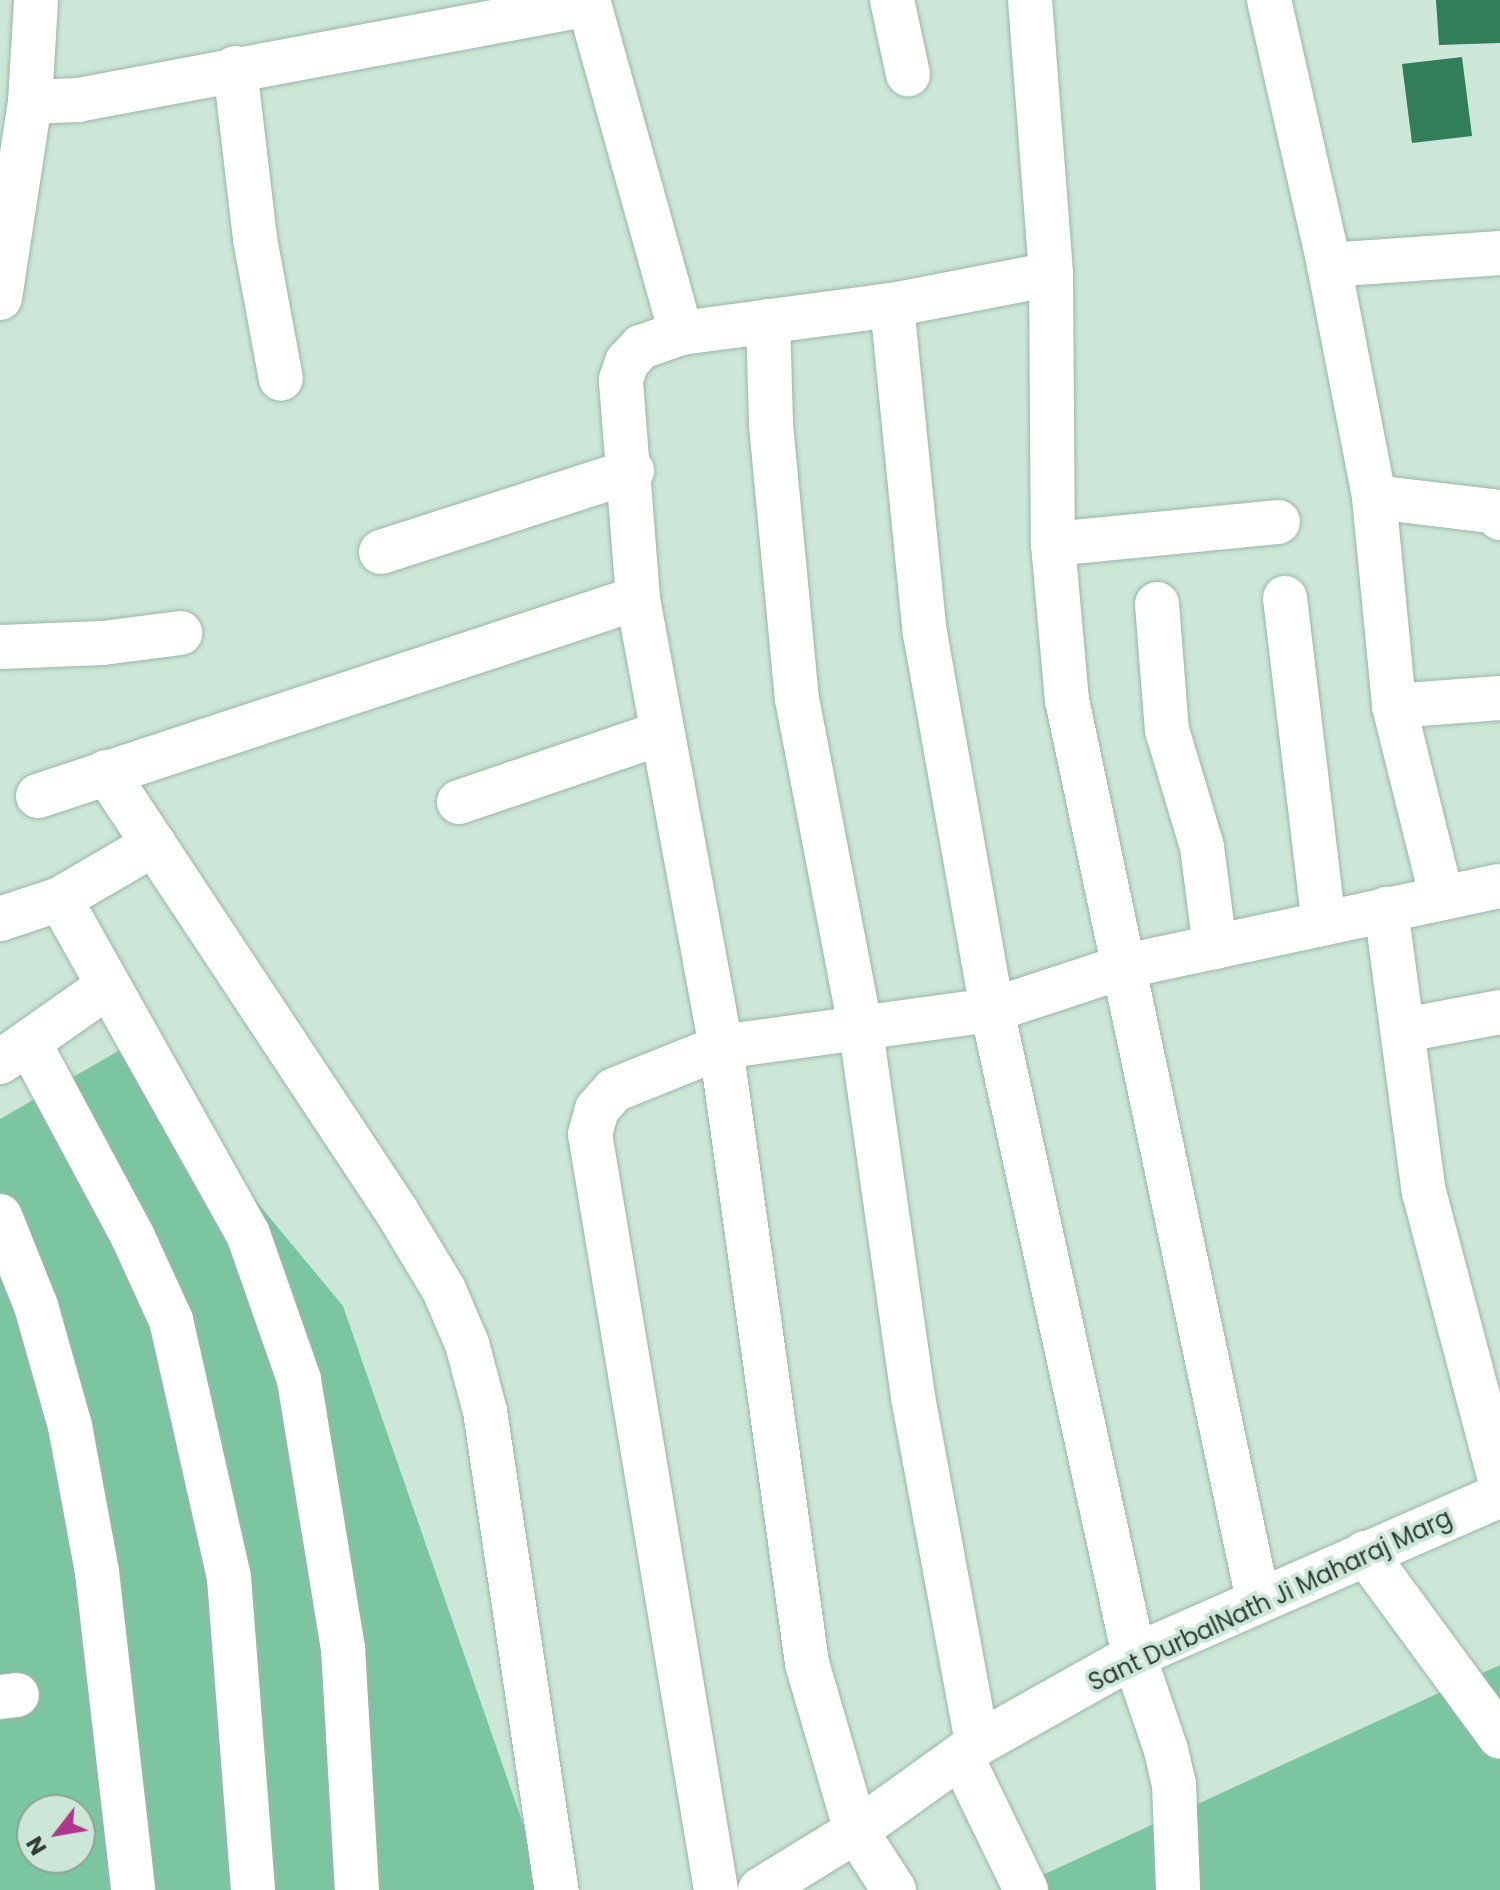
<!DOCTYPE html>
<style>
body{margin:0}
#map{position:relative;width:1500px;height:1890px;overflow:hidden;background:#cce7d8;font-family:Poppins,sans-serif}
div>[style]{position:absolute}
[style*='--x']{left:calc(var(--x)*1px);top:calc(var(--y)*1px);width:calc(var(--w)*1px);rotate:calc(var(--a)*1deg)}
.forest>*{inset:0;background:#7bc5a1}
.building>*{inset:0;background:#327d5c}
.roads{filter:drop-shadow(0 0 2px #9cb6a8) drop-shadow(0 0 2px #9cb6a8)}
.minor>*{height:44px;margin:-22px;padding:0 22px;transform-origin:22px;border-radius:22px;background:#fff}
span{translate:-50% -50%;white-space:nowrap;text-align:center;line-height:1.15;-webkit-text-stroke:8px #cce7d8;paint-order:stroke}
.street-label{font-size:24px;color:#303b35}
.north{position:absolute;left:16px;top:1794px;width:80px;height:80px;box-sizing:border-box;background:#cce7d8;border:2px solid #8ea297;border-radius:50%;rotate:239deg;font-size:22px;font-weight:700;line-height:32px;text-align:center;color:#303b35}
.north::after{content:'';display:block;margin:auto;width:28px;height:36px;background:#af368b;clip-path:polygon(50% 0,100% 100%,50% 72%,0 100%)}
</style>
<div id="map">
<div class="forest">
<div style="clip-path:polygon(evenodd,127px 1046px,343px 1306px,546px 1890px,0 1890px,0 1119px,127px 1046px,32px 1810px,80px 1810px,80px 1858px,32px 1858px,32px 1810px)"></div>
<div style="clip-path:polygon(1500px 1665px,1500px 1890px,1010px 1890px)"></div>
</div>
<div class="building">
<div style="clip-path:polygon(1436px 0,1500px 0,1500px 43px,1439px 45px)"></div>
<div style="clip-path:polygon(1462px 57px,1472px 136px,1412px 143px,1402px 64px)"></div>
</div>
<div class="roads">
<div class="minor">
<div style="--x:588;--y:0;--w:346;--a:74.4"></div>
<div style="--x:892;--y:0;--w:76;--a:77.8"></div>
<div style="--x:1030;--y:0;--w:275;--a:85.6"></div>
<div style="--x:1051;--y:274;--w:270;--a:89.6"></div>
<div style="--x:1053;--y:544;--w:157;--a:84.9"></div>
<div style="--x:1067;--y:700;--w:920;--a:78.02"></div>
<div style="--x:1269;--y:0;--w:272;--a:77.2"></div>
<div style="--x:1329;--y:265;--w:236;--a:79"></div>
<div style="--x:1374;--y:497;--w:210;--a:84.5"></div>
<div style="--x:1394;--y:706;--w:198;--a:76"></div>
<div style="--x:235;--y:68;--w:172;--a:83.3"></div>
<div style="--x:255;--y:239;--w:142;--a:79.5"></div>
<div style="--x:30;--y:102;--w:48;--a:-2.4"></div>
<div style="--x:78;--y:100;--w:520;--a:-10.64"></div>
<div style="--x:1329;--y:265;--w:171;--a:-4"></div>
<div style="--x:0;--y:298;--w:198;--a:-81.3"></div>
<div style="--x:30;--y:102;--w:102;--a:-86.6"></div>
<div style="--x:892;--y:305;--w:330;--a:84.3"></div>
<div style="--x:925;--y:633;--w:383;--a:79.9"></div>
<div style="--x:992;--y:1010;--w:661;--a:77.6"></div>
<div style="--x:1134;--y:1656;--w:99;--a:71.2"></div>
<div style="--x:1166;--y:1750;--w:35;--a:77"></div>
<div style="--x:1174;--y:1784;--w:106;--a:87.8"></div>
<div style="--x:768;--y:321;--w:104;--a:88.3"></div>
<div style="--x:771;--y:425;--w:275;--a:84.6"></div>
<div style="--x:797;--y:699;--w:338;--a:79.1"></div>
<div style="--x:861;--y:1031;--w:370;--a:81.9"></div>
<div style="--x:913;--y:1397;--w:353;--a:79.5"></div>
<div style="--x:1374;--y:497;--w:119;--a:6.8"></div>
<div style="--x:1492;--y:511;--w:11;--a:41"></div>
<div style="--x:1053;--y:544;--w:226;--a:-5.6"></div>
<div style="--x:381;--y:552;--w:264;--a:-17.9"></div>
<div style="--x:1285;--y:598;--w:327;--a:83.2"></div>
<div style="--x:1157;--y:604;--w:126;--a:85.5"></div>
<div style="--x:1167;--y:730;--w:122;--a:73.3"></div>
<div style="--x:1202;--y:847;--w:101;--a:82.6"></div>
<div style="--x:0;--y:647;--w:103;--a:-2.2"></div>
<div style="--x:103;--y:643;--w:78;--a:-7.4"></div>
<div style="--x:1394;--y:706;--w:106;--a:-4.3"></div>
<div style="--x:106;--y:772;--w:528;--a:56.52"></div>
<div style="--x:397;--y:1212;--w:91;--a:58.9"></div>
<div style="--x:444;--y:1290;--w:59;--a:66.9"></div>
<div style="--x:467;--y:1344;--w:69;--a:75"></div>
<div style="--x:485;--y:1411;--w:484;--a:81.5"></div>
<div style="--x:38;--y:796;--w:632;--a:-18.26"></div>
<div style="--x:459;--y:802;--w:214;--a:-18.8"></div>
<div style="--x:60;--y:899;--w:384;--a:60.7"></div>
<div style="--x:248;--y:1234;--w:155;--a:70.7"></div>
<div style="--x:299;--y:1380;--w:272;--a:80.7"></div>
<div style="--x:343;--y:1648;--w:242;--a:86.7"></div>
<div style="--x:1386;--y:909;--w:286;--a:82.4"></div>
<div style="--x:1424;--y:1192;--w:298;--a:75.2"></div>
<div style="--x:0;--y:919;--w:63;--a:-18.4"></div>
<div style="--x:60;--y:899;--w:109;--a:-30.3"></div>
<div style="--x:1404;--y:1030;--w:98;--a:-10.6"></div>
<div style="--x:29;--y:1043;--w:218;--a:61.8"></div>
<div style="--x:132;--y:1235;--w:94;--a:65.4"></div>
<div style="--x:171;--y:1320;--w:264;--a:77.3"></div>
<div style="--x:229;--y:1578;--w:313;--a:85.6"></div>
<div style="--x:0;--y:1062;--w:132;--a:-35.1"></div>
<div style="--x:0;--y:1216;--w:97;--a:68.2"></div>
<div style="--x:36;--y:1306;--w:125;--a:74.2"></div>
<div style="--x:70;--y:1426;--w:148;--a:79.5"></div>
<div style="--x:97;--y:1572;--w:320;--a:83.5"></div>
<div style="--x:1365;--y:1553;--w:228;--a:53.7"></div>
<div style="--x:0;--y:1697;--w:17;--a:-7"></div>
<div style="--x:961;--y:1756;--w:149;--a:64.1"></div>
<div style="--x:716;--y:1890;--w:766;--a:-99.46"></div>
<div style="--x:590;--y:1134;--w:26;--a:-74"></div>
<div style="--x:597;--y:1109;--w:25;--a:-48"></div>
<div style="--x:614;--y:1090;--w:115;--a:-21.9"></div>
<div style="--x:721;--y:1047;--w:274;--a:-7.8"></div>
<div style="--x:992;--y:1010;--w:141;--a:-18.2"></div>
<div style="--x:1126;--y:966;--w:382;--a:-12.1"></div>
<div style="--x:760;--y:1890;--w:113;--a:-31.6"></div>
<div style="--x:856;--y:1831;--w:149;--a:-35.7"></div>
<div style="--x:977;--y:1744;--w:180;--a:-29.3"></div>
<div style="--x:1134;--y:1656;--w:400;--a:-23.7"></div>
<div style="--x:894;--y:1890;--w:70;--a:-122.8"></div>
<div style="--x:856;--y:1831;--w:175;--a:-106.3"></div>
<div style="--x:807;--y:1663;--w:622;--a:-97.95"></div>
<div style="--x:721;--y:1047;--w:457;--a:-100.5"></div>
<div style="--x:638;--y:598;--w:219;--a:-94.5"></div>
<div style="--x:621;--y:380;--w:19;--a:-72"></div>
<div style="--x:627;--y:362;--w:21;--a:-47"></div>
<div style="--x:641;--y:347;--w:42;--a:-19.3"></div>
<div style="--x:681;--y:333;--w:213;--a:-7.6"></div>
<div style="--x:892;--y:305;--w:162;--a:-11"></div>
</div>
</div>
<div class="street-label">
<span style="left:1270px;top:1600px;rotate:-25deg">Sant DurbalNath Ji Maharaj Marg</span>
</div>
<div class="north">N</div>
</div>
